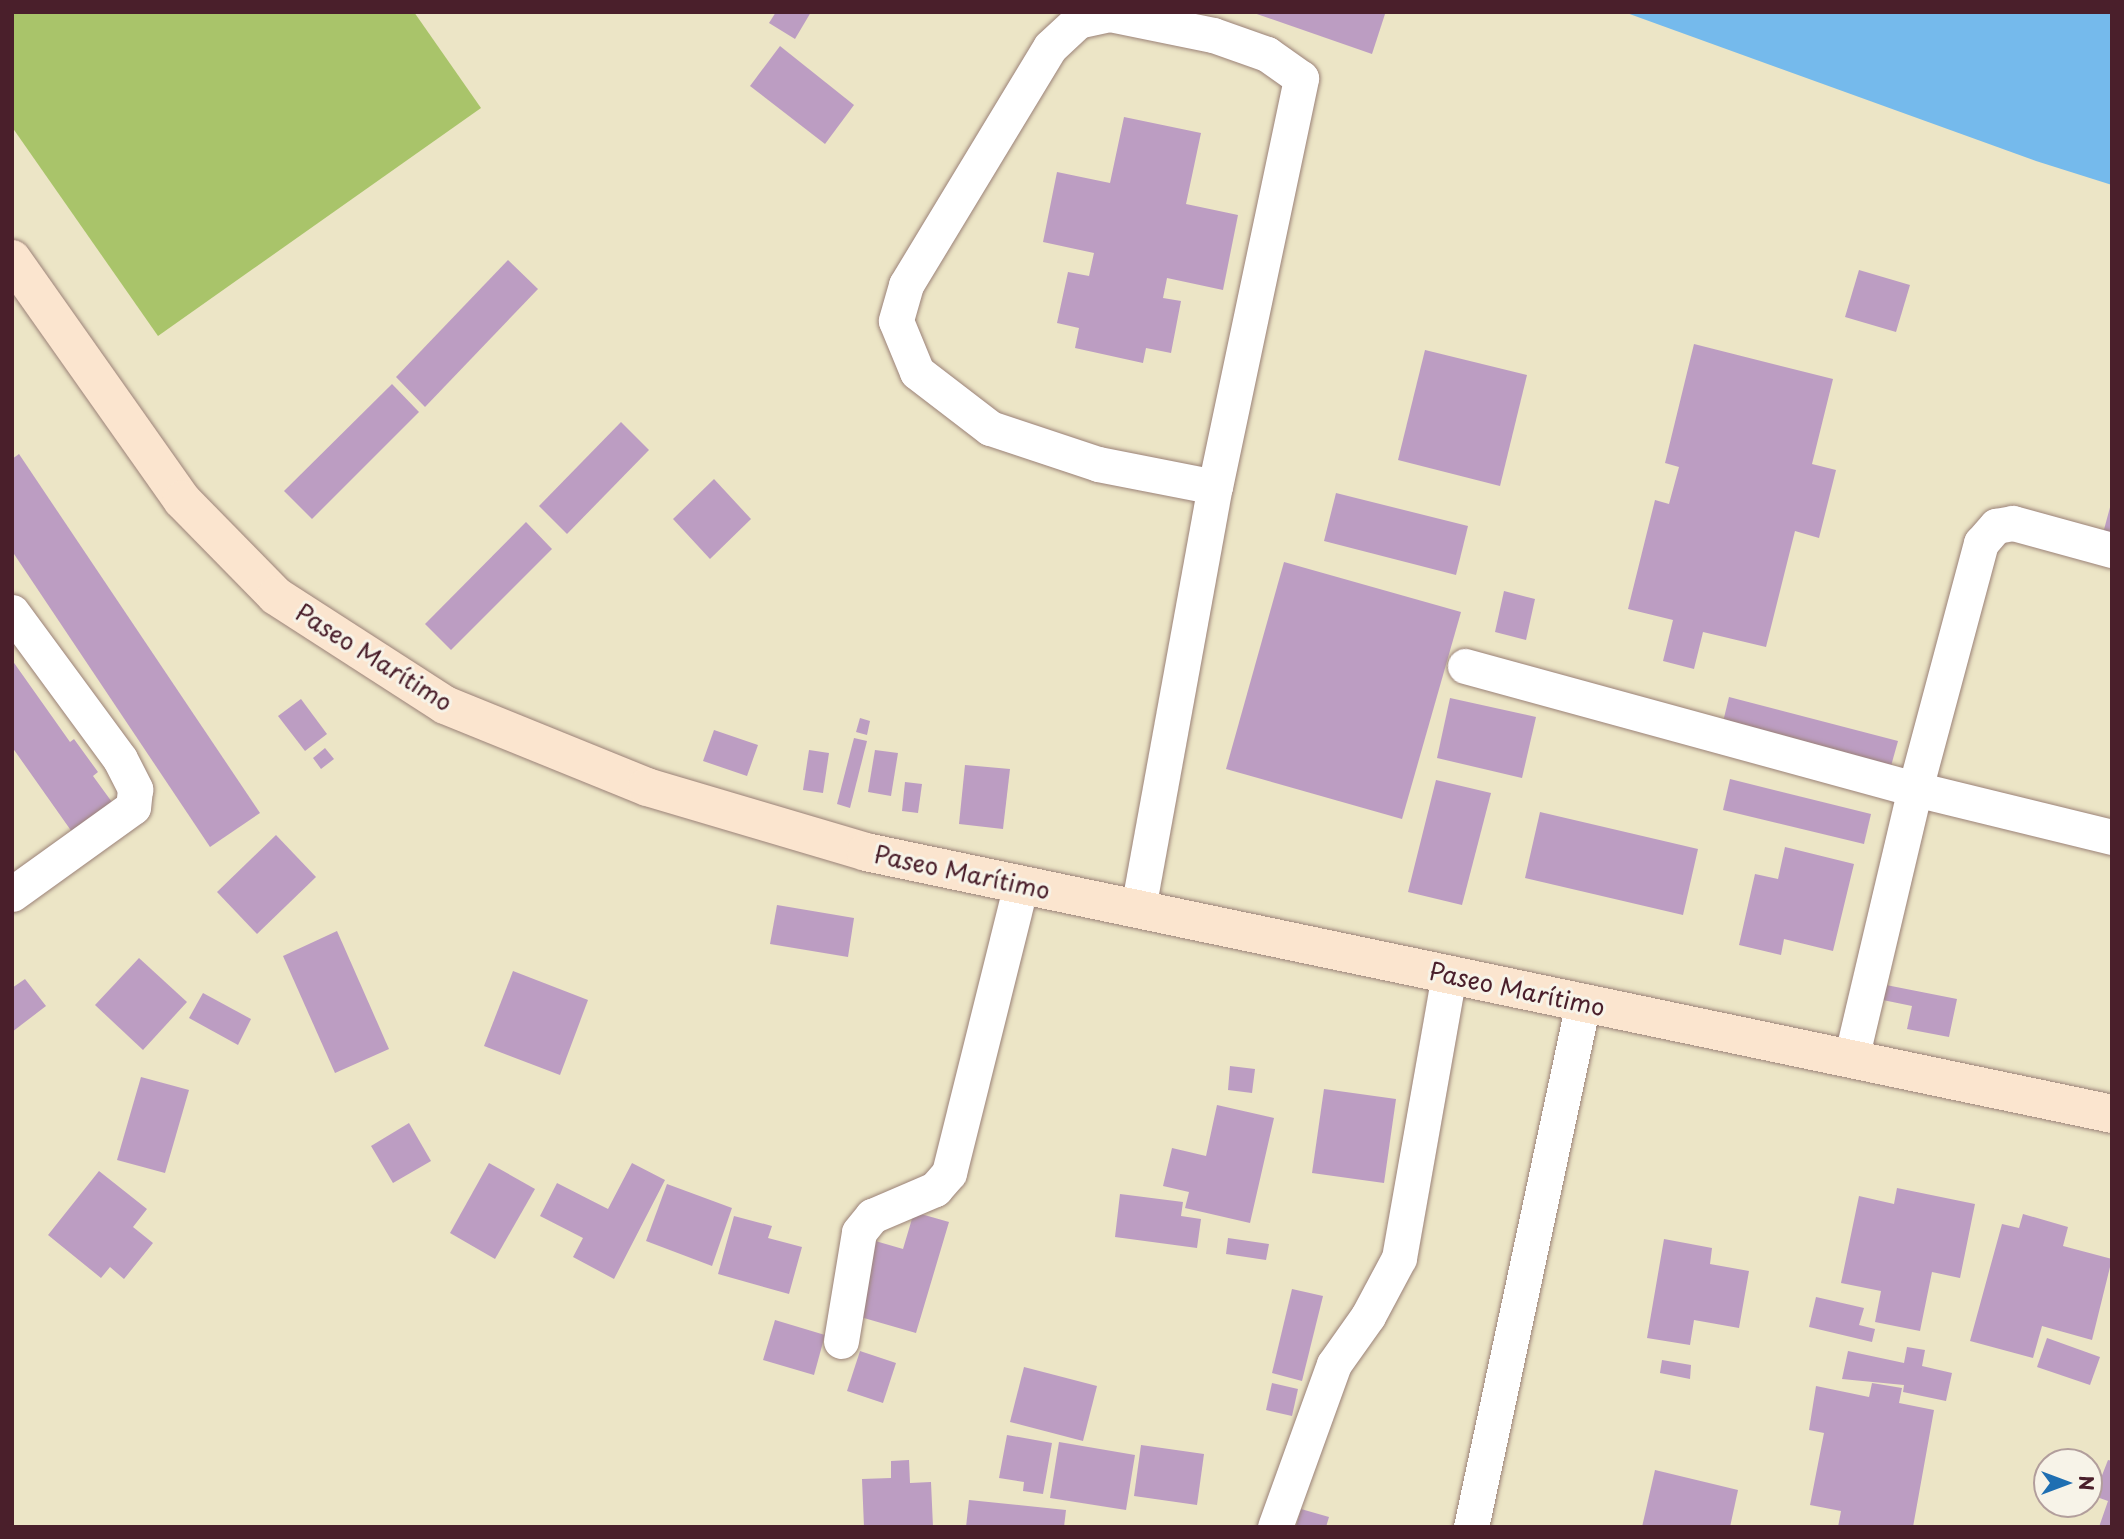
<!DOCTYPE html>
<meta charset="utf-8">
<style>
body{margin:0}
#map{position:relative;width:2124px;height:1539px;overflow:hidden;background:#ece5c6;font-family:"Playpen Sans",sans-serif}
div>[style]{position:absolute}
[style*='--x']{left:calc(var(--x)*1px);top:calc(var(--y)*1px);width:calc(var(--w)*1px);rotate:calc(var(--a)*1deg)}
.green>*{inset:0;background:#a9c46a}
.water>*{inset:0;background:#75baec}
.building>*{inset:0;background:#bc9dc2}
.roads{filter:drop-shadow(0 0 2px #9b8278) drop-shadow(0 0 2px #9b8278)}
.street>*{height:35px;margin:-17.5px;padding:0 17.5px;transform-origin:17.5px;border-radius:17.5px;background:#fff}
.secondary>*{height:38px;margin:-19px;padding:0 19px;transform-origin:19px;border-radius:19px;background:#fbe5cf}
span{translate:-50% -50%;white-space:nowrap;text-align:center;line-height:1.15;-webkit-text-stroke:6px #f7f3e8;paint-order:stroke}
.street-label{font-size:24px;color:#4a1f2b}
.frame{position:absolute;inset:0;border:14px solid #4a1f2b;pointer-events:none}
.north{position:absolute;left:2033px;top:1448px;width:70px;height:70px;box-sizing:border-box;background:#f7f3e8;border:2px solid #b29e9c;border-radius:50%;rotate:90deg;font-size:19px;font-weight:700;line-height:28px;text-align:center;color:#4a1f2b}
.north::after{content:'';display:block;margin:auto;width:24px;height:32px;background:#1f6fb2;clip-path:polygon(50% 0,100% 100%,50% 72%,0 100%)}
</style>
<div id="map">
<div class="green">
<div style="clip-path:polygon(12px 12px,414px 12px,481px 108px,158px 336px,12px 127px)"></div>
</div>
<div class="water">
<div style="clip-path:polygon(1624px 12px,2112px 12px,2112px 185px,2036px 161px)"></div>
</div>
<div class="building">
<div style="clip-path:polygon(776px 12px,811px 12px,795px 39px,769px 23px)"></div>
<div style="clip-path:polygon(1251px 12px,1378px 12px,1385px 14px,1372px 54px)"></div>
<div style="clip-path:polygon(780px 46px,854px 105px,825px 144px,750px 86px)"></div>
<div style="clip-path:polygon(1124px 117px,1201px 133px,1186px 204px,1238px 215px,1223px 290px,1167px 278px,1163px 298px,1181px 301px,1171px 353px,1146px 348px,1143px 363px,1075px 348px,1079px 328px,1057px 323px,1068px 272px,1089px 276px,1094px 253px,1043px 242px,1057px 172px,1110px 183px)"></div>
<div style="clip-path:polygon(508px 260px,538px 289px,425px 407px,396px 377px)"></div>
<div style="clip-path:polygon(1859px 270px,1910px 285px,1896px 332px,1845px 317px)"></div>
<div style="clip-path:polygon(1694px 344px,1833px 379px,1812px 464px,1836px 470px,1819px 538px,1795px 531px,1766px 647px,1703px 632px,1694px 669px,1663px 661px,1673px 620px,1628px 609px,1655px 500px,1669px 504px,1679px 467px,1665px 463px)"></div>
<div style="clip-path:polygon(1425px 350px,1527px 375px,1500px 486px,1398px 460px)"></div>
<div style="clip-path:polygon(392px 384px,419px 412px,312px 519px,284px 491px)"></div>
<div style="clip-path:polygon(621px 422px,649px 450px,567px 534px,539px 506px)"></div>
<div style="clip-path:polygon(19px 454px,260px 813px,210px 847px,12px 551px,12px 459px)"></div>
<div style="clip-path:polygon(714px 479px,751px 519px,710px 559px,673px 519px)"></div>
<div style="clip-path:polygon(1336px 493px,1468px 526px,1456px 575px,1324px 541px)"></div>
<div style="clip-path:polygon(2112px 500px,2112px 539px,2102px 537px)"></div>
<div style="clip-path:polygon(526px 522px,552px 549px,451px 650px,425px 624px)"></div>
<div style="clip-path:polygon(1284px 562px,1461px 612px,1402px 819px,1226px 769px)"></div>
<div style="clip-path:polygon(1504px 591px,1535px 599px,1526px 640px,1495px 632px)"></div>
<div style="clip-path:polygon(12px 660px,70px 742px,74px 739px,98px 772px,93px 776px,117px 809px,77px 839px,12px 747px)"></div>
<div style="clip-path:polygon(1729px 697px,1898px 741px,1891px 766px,1723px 722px)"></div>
<div style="clip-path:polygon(1450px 698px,1536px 717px,1522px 778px,1437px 758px)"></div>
<div style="clip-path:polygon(301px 699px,327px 734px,305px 751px,278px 716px)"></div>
<div style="clip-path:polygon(860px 718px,870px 721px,867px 735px,856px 732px)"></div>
<div style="clip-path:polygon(714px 730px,758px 745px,747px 776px,703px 761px)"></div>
<div style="clip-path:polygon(854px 738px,867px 741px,850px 808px,837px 804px)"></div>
<div style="clip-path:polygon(325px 748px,334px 759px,321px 769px,313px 758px)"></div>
<div style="clip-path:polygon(809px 750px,829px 753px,823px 793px,803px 790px)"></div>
<div style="clip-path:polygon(875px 750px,898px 753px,891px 796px,868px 792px)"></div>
<div style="clip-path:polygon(965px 765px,1010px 769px,1003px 829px,959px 824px)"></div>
<div style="clip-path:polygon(1730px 779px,1871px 814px,1864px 844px,1723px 810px)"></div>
<div style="clip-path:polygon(1436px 780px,1491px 793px,1462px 905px,1408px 892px)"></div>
<div style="clip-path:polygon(905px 782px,922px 784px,918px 813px,902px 811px)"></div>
<div style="clip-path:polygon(1540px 812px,1698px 849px,1683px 915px,1525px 878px)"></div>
<div style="clip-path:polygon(276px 835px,316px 877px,257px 934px,217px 892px)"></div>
<div style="clip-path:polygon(1785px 847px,1854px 864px,1833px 951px,1784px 939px,1781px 955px,1739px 945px,1755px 874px,1778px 879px)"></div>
<div style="clip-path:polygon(777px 905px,854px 918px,848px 957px,770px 944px)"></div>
<div style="clip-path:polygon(337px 931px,389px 1049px,335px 1073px,283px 956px)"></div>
<div style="clip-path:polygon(139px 958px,187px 1002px,143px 1050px,95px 1005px)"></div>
<div style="clip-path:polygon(513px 971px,588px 1000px,560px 1075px,484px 1046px)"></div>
<div style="clip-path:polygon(25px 979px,46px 1006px,12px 1032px,12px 988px)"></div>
<div style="clip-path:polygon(1881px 984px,1957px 999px,1949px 1037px,1907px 1029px,1912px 1006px,1878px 999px)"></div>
<div style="clip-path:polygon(203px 993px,251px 1019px,238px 1045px,189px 1018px)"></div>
<div style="clip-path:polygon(1230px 1066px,1255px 1069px,1252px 1093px,1228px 1090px)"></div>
<div style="clip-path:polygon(141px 1077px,189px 1090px,165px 1173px,117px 1160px)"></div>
<div style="clip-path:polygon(1324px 1089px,1396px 1099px,1384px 1183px,1312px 1173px)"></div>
<div style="clip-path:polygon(1217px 1105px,1274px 1118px,1250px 1223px,1185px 1208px,1189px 1192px,1163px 1186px,1172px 1148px,1206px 1156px)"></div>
<div style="clip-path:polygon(409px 1123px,431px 1161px,393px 1183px,371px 1146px)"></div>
<div style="clip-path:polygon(489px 1163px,535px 1189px,495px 1259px,450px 1233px)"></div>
<div style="clip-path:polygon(632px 1163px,665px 1180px,614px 1279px,573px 1257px,583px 1238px,540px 1216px,557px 1183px,608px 1209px)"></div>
<div style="clip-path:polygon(99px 1171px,147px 1209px,133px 1227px,153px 1243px,124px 1279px,110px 1267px,101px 1278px,48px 1235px)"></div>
<div style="clip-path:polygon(667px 1184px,732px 1208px,712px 1266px,646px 1241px)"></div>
<div style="clip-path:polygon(1897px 1188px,1975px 1204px,1960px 1278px,1932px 1272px,1920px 1331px,1875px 1322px,1881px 1291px,1841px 1283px,1859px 1196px,1894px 1204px)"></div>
<div style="clip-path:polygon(1120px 1194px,1183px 1202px,1181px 1216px,1201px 1219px,1197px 1248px,1115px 1237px)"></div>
<div style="clip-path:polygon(914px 1212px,949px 1222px,916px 1333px,850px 1314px,872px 1240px,903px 1249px)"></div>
<div style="clip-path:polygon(2023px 1214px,2068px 1227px,2063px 1246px,2112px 1259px,2092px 1340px,2042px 1326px,2033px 1358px,1970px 1341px,2002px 1224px,2019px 1228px)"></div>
<div style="clip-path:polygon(734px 1216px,772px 1226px,768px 1238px,802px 1247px,789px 1294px,718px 1274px)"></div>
<div style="clip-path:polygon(1228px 1238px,1269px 1244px,1266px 1260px,1226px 1254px)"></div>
<div style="clip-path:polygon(1664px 1239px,1712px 1248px,1710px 1264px,1749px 1271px,1739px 1328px,1694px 1320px,1690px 1345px,1647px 1338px)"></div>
<div style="clip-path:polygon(1292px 1289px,1323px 1296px,1302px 1381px,1272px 1373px)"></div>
<div style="clip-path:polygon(1816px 1297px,1864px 1308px,1859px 1325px,1875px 1329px,1872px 1342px,1809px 1327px)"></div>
<div style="clip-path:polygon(775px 1320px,825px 1335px,814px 1375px,763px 1360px)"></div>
<div style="clip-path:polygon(2047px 1338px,2100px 1357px,2090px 1385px,2037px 1367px)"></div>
<div style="clip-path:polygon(1907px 1347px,1925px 1350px,1922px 1366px,1952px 1373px,1946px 1401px,1903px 1392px,1904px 1385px,1842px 1379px,1848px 1351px,1904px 1363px)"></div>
<div style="clip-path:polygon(860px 1351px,896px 1363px,883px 1403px,847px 1391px)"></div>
<div style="clip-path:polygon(1662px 1360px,1691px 1365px,1690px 1379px,1660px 1373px)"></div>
<div style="clip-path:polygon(1024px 1367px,1097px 1386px,1083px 1441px,1010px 1422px)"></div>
<div style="clip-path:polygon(1272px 1383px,1298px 1389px,1292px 1416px,1266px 1410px)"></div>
<div style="clip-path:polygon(1872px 1383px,1902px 1388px,1899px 1403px,1934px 1410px,1913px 1527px,1838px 1527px,1841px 1511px,1810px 1505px,1824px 1433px,1809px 1430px,1816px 1386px,1869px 1397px)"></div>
<div style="clip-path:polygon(1007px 1435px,1052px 1443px,1043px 1494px,1023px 1491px,1024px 1482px,999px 1478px)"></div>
<div style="clip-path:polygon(1059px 1442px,1135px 1455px,1126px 1510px,1050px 1498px)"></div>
<div style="clip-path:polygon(1141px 1445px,1204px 1454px,1197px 1505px,1134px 1496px)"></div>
<div style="clip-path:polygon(909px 1460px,910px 1483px,931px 1482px,933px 1527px,864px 1527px,862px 1479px,891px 1478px,891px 1461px)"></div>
<div style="clip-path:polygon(2108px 1460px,2112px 1461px,2112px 1527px,2099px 1527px,2108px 1501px,2094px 1496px)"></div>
<div style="clip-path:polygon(1655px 1470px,1738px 1490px,1730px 1527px,1642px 1527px)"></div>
<div style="clip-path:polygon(969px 1500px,1066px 1510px,1064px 1527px,966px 1527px)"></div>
<div style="clip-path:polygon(1301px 1509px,1329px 1517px,1326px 1527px,1296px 1527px)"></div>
</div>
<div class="roads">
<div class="street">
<div style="--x:12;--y:612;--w:182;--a:53.7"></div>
<div style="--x:120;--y:759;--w:34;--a:63"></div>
<div style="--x:135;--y:789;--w:18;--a:96"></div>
<div style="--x:133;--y:807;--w:149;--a:144.3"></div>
<div style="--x:1465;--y:666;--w:467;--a:15.3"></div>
<div style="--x:1915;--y:789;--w:203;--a:13.7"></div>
<div style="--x:1138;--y:909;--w:429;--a:-79.7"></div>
<div style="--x:1215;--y:487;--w:418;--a:-78.1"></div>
<div style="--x:1301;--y:78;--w:42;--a:-144.8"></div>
<div style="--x:1267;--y:54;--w:57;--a:-160.6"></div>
<div style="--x:1213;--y:35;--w:105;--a:-168.5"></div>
<div style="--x:1110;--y:14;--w:33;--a:168"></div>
<div style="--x:1078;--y:21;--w:38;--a:137"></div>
<div style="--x:1050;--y:47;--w:278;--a:121.2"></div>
<div style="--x:906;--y:285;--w:37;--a:106"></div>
<div style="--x:896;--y:321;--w:55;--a:67.6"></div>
<div style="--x:917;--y:372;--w:92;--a:37.5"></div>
<div style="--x:990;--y:428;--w:114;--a:18.4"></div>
<div style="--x:1098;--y:464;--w:119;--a:11.1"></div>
<div style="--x:1851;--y:1059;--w:277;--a:-76.7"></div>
<div style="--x:1915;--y:789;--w:255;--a:-75"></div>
<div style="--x:1981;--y:543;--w:23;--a:-49"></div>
<div style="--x:1996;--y:526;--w:17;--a:-10"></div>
<div style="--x:2013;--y:523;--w:103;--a:15.3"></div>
<div style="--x:841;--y:1341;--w:110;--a:-80.6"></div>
<div style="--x:859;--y:1232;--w:21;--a:-51"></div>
<div style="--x:872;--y:1216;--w:69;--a:-23.2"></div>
<div style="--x:935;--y:1189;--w:21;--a:-49"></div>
<div style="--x:949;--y:1173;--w:297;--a:-76"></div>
<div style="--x:1275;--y:1527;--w:173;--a:-70.1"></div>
<div style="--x:1334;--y:1364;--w:59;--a:-54.7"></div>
<div style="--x:1368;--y:1316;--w:66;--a:-61.9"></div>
<div style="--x:1399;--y:1258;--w:287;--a:-80"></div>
<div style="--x:1471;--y:1527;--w:536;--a:-77.94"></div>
</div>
<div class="secondary">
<div style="--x:12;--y:259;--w:295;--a:54.8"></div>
<div style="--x:182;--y:500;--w:134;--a:45.6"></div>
<div style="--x:276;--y:596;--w:201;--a:32.8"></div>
<div style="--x:445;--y:705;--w:218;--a:22.1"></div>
<div style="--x:647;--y:787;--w:228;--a:16.5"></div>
<div style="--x:866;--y:852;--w:1273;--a:11.87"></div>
</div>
</div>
<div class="street-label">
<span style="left:374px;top:657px;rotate:32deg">Paseo Marítimo</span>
<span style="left:962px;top:872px;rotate:12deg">Paseo Marítimo</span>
<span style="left:1517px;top:989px;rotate:12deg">Paseo Marítimo</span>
</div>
<div class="frame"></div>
<div class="north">N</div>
</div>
